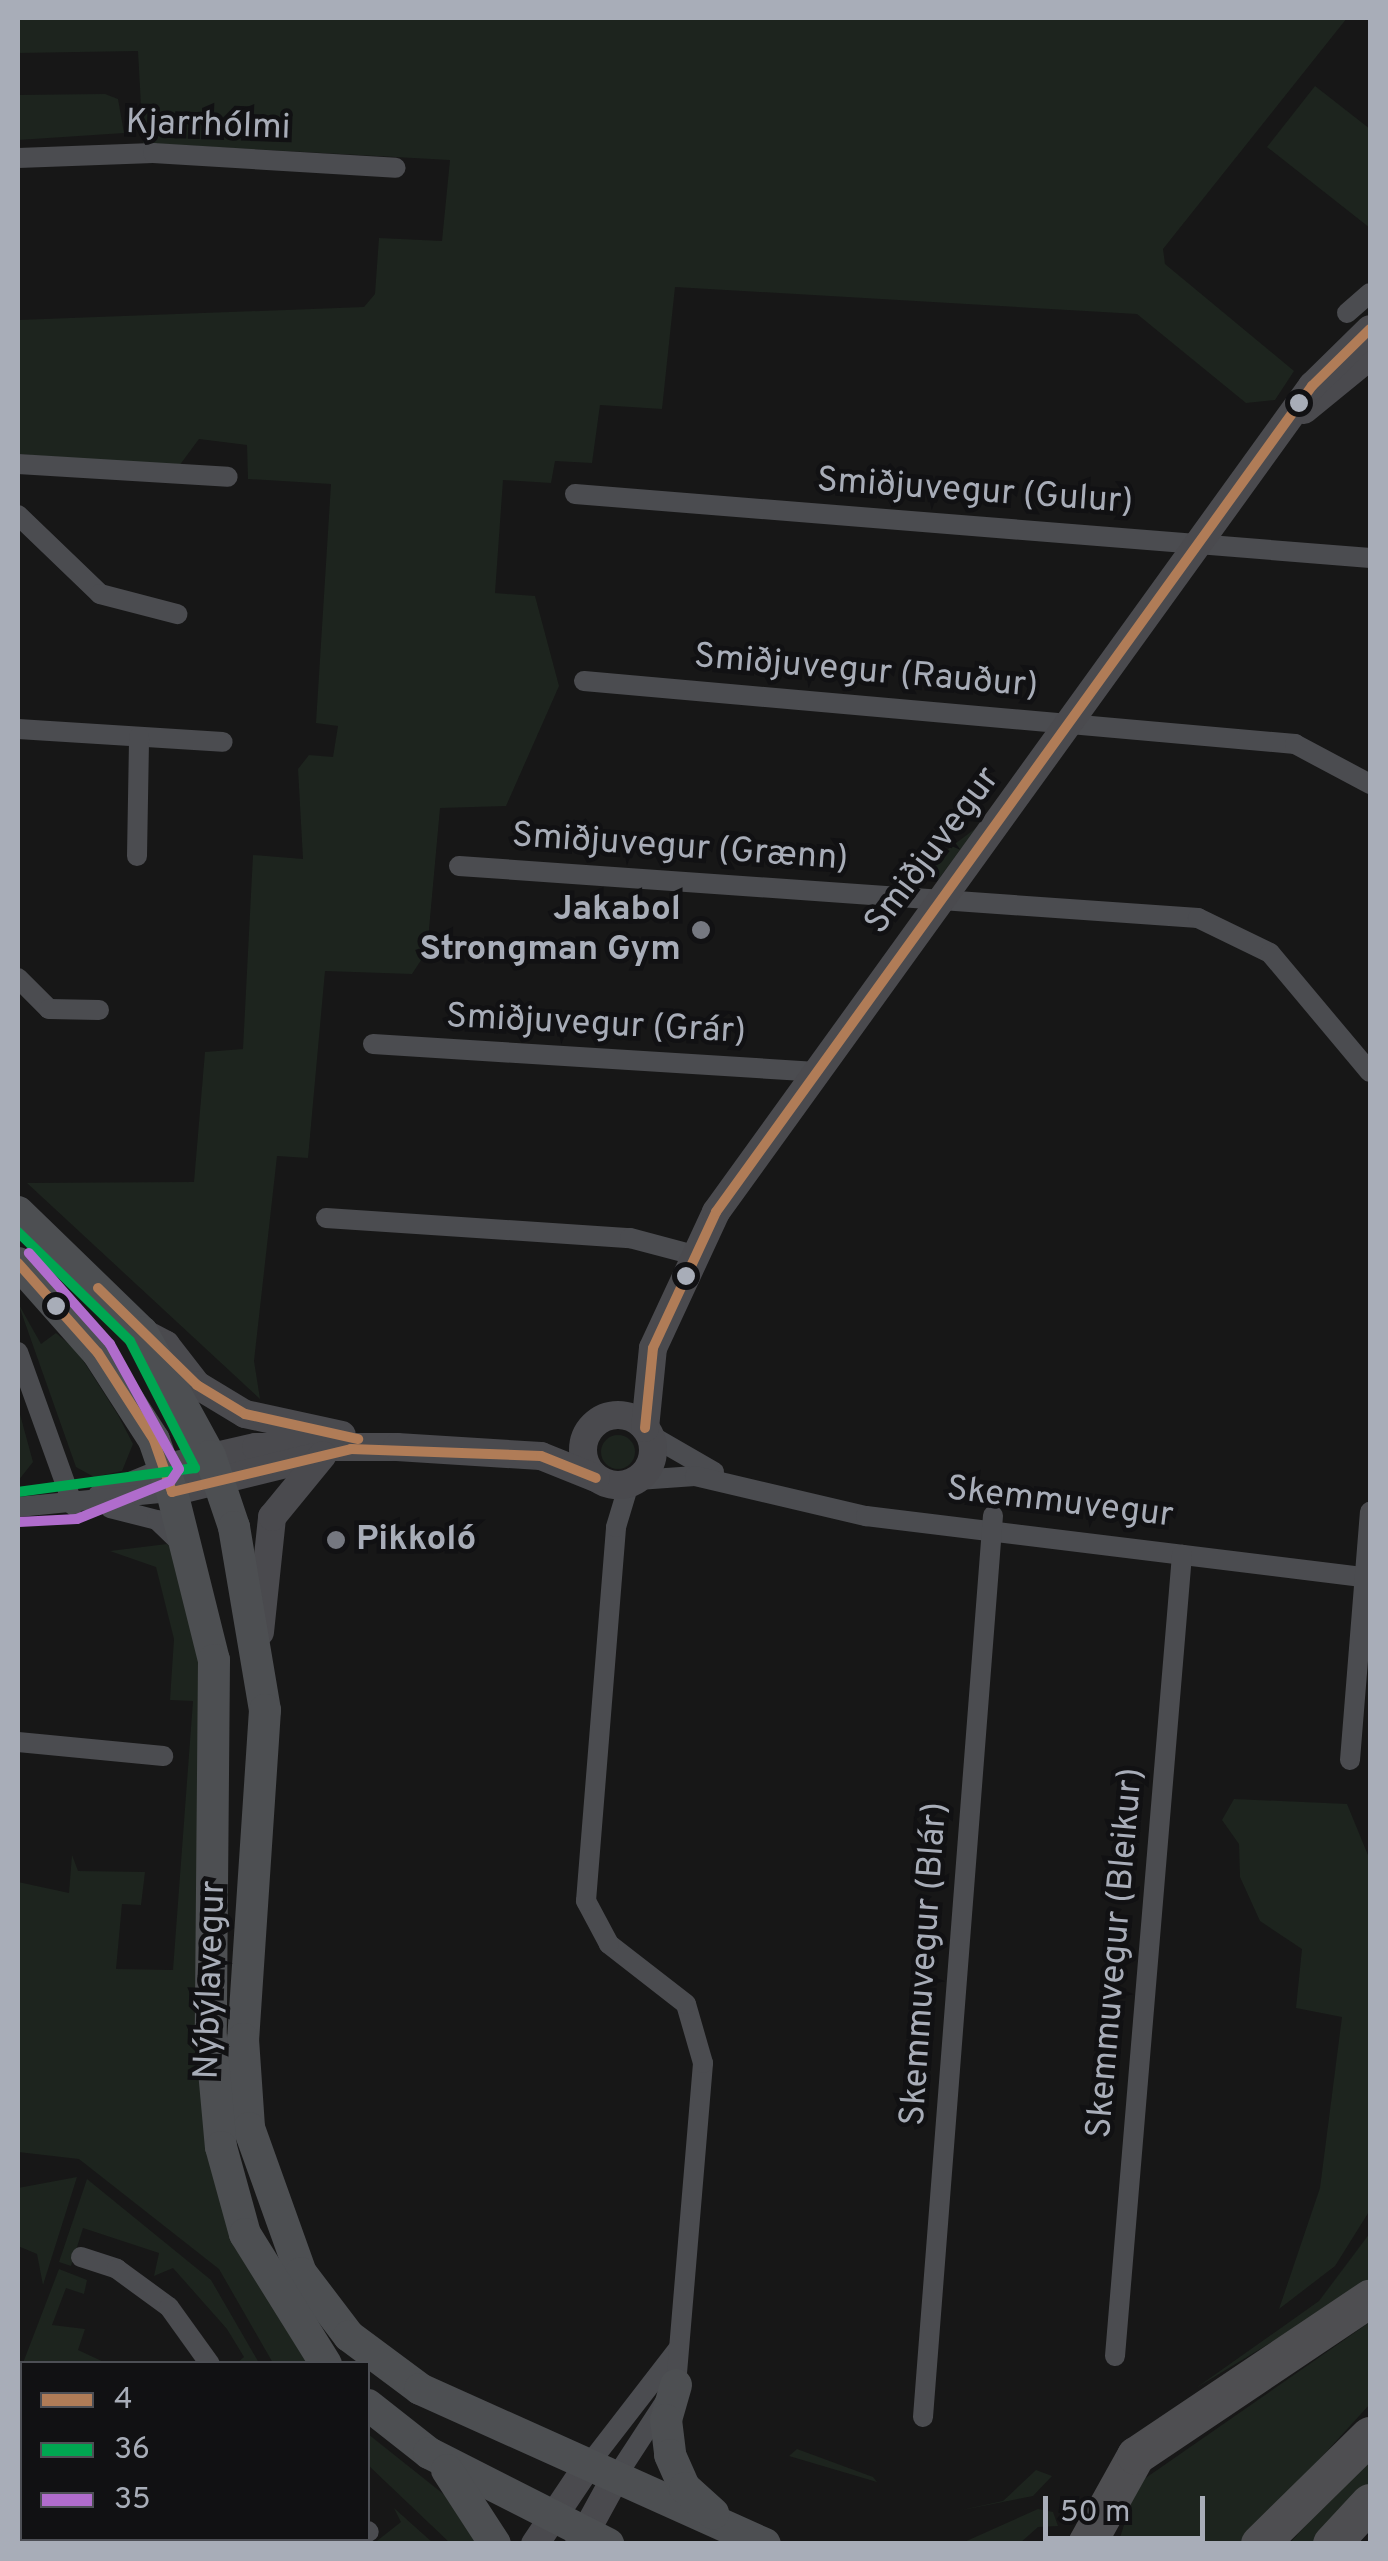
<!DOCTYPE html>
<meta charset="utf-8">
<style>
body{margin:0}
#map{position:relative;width:1388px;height:2561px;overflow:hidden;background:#171717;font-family:Overpass,sans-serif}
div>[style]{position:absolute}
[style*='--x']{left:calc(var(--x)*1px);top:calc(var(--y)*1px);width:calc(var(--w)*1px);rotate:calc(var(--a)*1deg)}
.green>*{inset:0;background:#1d241e}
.round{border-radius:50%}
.street>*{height:20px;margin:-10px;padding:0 10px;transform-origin:10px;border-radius:10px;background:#4b4c50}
.secondary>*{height:28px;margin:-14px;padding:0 14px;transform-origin:14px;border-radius:14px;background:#4a4a4e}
.secondary>.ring{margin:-14px;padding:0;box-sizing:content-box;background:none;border:28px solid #4a4a4e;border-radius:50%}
.primary>*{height:32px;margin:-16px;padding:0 16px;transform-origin:16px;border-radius:16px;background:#4d4f52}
.highway>*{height:38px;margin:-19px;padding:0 19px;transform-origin:19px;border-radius:19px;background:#4e4e51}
.bus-1>*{height:10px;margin:-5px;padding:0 5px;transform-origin:5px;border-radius:5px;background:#b07c57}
.bus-2>*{height:10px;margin:-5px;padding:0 5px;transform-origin:5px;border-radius:5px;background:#00a651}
.bus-3>*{height:10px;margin:-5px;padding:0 5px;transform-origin:5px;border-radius:5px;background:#b06ccc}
.dots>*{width:28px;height:28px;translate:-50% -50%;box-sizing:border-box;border:5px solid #111113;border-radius:50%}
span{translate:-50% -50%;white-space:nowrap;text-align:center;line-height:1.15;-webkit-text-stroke:9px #111113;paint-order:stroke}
.street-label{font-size:35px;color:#a8adb8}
.poi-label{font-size:35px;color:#a8adb8;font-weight:700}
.right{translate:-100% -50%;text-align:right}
.left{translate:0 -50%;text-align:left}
.frame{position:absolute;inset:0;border:20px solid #a8adb8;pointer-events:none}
.legend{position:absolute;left:20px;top:2361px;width:350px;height:180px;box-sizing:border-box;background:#111113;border:2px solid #4d4f55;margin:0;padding:12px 18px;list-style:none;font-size:30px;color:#a8adb8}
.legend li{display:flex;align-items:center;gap:20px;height:50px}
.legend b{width:50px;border:2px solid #4d4f55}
.scale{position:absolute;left:1043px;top:2496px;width:162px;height:45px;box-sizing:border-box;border:5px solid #a8adb8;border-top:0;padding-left:12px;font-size:30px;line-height:35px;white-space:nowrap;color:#a8adb8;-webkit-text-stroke:8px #111113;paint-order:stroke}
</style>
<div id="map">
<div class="green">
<div style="clip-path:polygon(18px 18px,1347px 18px,1163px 249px,1165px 264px,1294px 371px,1275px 400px,1246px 403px,1137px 314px,675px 287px,662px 409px,600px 405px,592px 463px,555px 461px,551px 483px,503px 480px,495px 593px,535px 596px,559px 686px,506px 806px,440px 808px,427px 951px,412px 974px,325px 971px,308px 1158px,277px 1156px,254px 1361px,260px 1399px,27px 1183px,194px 1182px,205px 1052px,243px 1049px,253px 855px,303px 859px,298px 769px,309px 755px,333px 757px,338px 726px,316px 723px,331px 484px,248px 479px,247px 445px,199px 439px,179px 466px,18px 454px,18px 320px,364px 307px,375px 294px,379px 238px,442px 241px,450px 160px,143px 143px,138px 51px,18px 53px)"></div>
<div style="clip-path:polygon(1315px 86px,1370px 129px,1370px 228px,1267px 147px)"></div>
<div style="clip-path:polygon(105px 94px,118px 99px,124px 133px,18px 140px,18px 95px)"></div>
<div style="clip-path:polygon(976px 828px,938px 880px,917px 880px,919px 871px)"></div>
<div style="clip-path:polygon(18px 1303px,41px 1344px,56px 1333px,77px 1351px,118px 1415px,133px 1444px,122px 1471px,94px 1477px,76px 1467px)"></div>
<div style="clip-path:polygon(18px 1407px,33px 1462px,18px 1481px)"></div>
<div class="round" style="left:601px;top:1435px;width:34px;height:34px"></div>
<div style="clip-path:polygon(167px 1544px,179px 1557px,205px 1673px,201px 2095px,309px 2363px,273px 2363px,219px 2269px,79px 2159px,18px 2152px,18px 1882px,69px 1893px,72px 1855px,78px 1871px,145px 1872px,141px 1905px,122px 1904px,116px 1969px,173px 1970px,193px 1701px,170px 1700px,174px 1639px,156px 1567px,110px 1551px)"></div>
<div style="clip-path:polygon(1234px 1799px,1347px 1804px,1370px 1860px,1370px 2210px,1335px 2266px,1279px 2309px,1320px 2188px,1342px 2017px,1296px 2008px,1302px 1949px,1260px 1921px,1240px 1877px,1239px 1844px,1222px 1820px)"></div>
<div style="clip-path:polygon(77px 2177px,43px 2285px,37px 2254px,18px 2246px,18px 2188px)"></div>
<div style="clip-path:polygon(87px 2179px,211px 2280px,259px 2363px,237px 2363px,244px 2357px,227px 2329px,173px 2268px,154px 2276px,159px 2253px,83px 2228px,71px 2266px,59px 2262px)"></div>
<div style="clip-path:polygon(1370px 2233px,1370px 2282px,1196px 2388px,1319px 2301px)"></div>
<div style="clip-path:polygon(59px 2269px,87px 2280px,84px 2294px,66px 2288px,52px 2325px,85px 2329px,78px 2350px,106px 2363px,23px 2363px)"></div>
<div style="clip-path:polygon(1370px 2322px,1370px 2404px,1243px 2543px,1118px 2544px,1137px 2484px)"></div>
<div style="clip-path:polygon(368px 2434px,466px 2512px,487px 2543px,450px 2543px,368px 2465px)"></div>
<div style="clip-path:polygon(797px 2449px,873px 2477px,877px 2482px,789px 2456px)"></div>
<div style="clip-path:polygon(1370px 2453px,1370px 2484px,1344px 2516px,1316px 2543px,1289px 2544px)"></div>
<div style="clip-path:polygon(1036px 2470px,1052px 2476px,1033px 2496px,957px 2511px,1003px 2501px)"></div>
<div style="clip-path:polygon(394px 2508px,433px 2543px,373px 2544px,401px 2522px)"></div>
<div style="clip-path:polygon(1038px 2509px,1053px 2512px,1058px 2526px,1038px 2527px,1020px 2543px,962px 2543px)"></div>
</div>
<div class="street">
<div style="--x:18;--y:158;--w:135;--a:-2.1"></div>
<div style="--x:153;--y:153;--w:243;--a:3.5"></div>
<div style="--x:1347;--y:313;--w:30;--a:-41"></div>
<div style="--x:18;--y:464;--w:210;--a:3.5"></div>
<div style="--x:575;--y:494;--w:798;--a:4.6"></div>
<div style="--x:18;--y:515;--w:114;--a:43.9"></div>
<div style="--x:100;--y:594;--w:80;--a:14.6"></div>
<div style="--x:584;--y:681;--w:714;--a:5.06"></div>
<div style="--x:1295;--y:744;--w:85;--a:28.1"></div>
<div style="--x:18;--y:729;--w:205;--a:3.6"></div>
<div style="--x:137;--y:856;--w:119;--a:-89"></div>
<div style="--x:459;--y:866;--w:741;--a:4.03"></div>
<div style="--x:1198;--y:918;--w:80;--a:25.9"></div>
<div style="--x:1270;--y:953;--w:155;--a:50"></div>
<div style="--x:18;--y:978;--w:44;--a:45"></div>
<div style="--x:49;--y:1009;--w:50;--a:1.1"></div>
<div style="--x:373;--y:1044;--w:444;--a:3.6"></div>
<div style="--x:326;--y:1218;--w:305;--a:3.8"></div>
<div style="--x:630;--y:1238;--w:62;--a:14.9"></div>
<div style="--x:18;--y:1352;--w:163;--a:70.2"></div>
<div style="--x:650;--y:1435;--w:74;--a:30"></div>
<div style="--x:638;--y:1480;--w:57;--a:-4"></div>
<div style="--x:695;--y:1476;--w:176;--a:13.2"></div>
<div style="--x:866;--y:1516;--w:508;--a:7.01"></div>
<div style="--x:98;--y:1495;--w:71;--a:-22.2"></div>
<div style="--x:18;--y:1507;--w:155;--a:-5.6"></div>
<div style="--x:110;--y:1508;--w:49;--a:14.3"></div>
<div style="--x:157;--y:1520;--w:32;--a:44"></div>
<div style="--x:18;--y:1742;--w:146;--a:5.5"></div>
<div style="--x:1350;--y:1760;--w:249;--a:-85.4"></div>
<div style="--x:81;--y:2257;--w:38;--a:18"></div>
<div style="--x:117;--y:2269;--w:64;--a:36.2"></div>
<div style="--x:169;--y:2307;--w:70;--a:54.3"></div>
<div style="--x:1115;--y:2356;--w:804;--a:-85.22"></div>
<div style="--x:18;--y:2396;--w:6;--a:45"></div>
<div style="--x:923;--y:2417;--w:904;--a:-85.56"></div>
<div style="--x:586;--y:2468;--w:150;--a:-52.3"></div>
<div style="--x:614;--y:2480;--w:113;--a:-56.9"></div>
<div style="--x:676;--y:2385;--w:323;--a:-85.2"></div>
<div style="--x:703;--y:2063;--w:61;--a:-106.1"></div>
<div style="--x:686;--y:2004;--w:98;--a:-142.1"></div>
<div style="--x:609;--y:1944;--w:49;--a:-118.1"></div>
<div style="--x:586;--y:1901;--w:375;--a:-85.4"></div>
<div style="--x:616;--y:1527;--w:45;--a:-73.2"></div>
<div style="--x:368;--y:2531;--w:1;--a:45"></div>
</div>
<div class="secondary">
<div style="--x:1304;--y:410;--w:85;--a:-39.3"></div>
<div style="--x:142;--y:1332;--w:27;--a:28"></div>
<div style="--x:166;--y:1345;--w:51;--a:52.2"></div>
<div style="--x:197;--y:1385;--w:56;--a:31.1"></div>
<div style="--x:245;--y:1414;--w:99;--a:12.2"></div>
<div class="ring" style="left:583px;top:1415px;width:42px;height:42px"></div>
<div style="--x:645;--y:1428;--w:80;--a:-84.3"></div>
<div style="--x:653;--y:1348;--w:150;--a:-65.1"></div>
<div style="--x:716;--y:1212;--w:1019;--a:-54.19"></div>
<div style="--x:1312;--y:386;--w:81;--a:-44.5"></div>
<div style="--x:164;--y:1468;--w:94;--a:-12.9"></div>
<div style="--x:256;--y:1447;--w:141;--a:0"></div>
<div style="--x:397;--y:1447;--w:144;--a:3.6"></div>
<div style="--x:541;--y:1456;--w:59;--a:21.8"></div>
<div style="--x:172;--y:1492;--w:147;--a:-13.8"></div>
<div style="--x:260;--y:1632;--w:116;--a:-84"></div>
<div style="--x:272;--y:1517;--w:80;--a:-50.6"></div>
<div style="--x:535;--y:2544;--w:92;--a:-56.1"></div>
<div style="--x:579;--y:2544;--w:73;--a:-61.3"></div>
</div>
<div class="primary">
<div style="--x:18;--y:1212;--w:173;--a:44.1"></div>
<div style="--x:142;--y:1332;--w:141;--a:61.3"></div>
<div style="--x:210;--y:1456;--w:75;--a:71.3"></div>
<div style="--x:234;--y:1527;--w:186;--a:80.4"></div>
<div style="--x:265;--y:1710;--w:330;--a:93.8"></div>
<div style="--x:243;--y:2039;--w:89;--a:86.1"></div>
<div style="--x:249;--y:2128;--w:154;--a:70.3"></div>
<div style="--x:301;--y:2273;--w:79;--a:52.7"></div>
<div style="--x:349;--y:2336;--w:89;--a:36.7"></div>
<div style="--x:420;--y:2389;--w:378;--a:24.2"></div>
<div style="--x:18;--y:1263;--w:120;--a:48.4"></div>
<div style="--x:98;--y:1353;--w:103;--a:57.2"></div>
<div style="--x:154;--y:1440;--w:55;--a:70.9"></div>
<div style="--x:172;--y:1492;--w:173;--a:76"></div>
<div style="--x:214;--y:1660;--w:378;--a:90.5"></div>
<div style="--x:211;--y:2038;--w:109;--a:84.8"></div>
<div style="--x:221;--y:2147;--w:90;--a:74.6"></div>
<div style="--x:245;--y:2234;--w:153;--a:58.1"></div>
<div style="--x:676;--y:2385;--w:36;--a:106"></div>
<div style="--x:666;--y:2420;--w:35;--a:83"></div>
<div style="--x:670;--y:2455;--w:36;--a:66"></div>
<div style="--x:685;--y:2488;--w:38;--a:42"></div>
<div style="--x:368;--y:2405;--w:78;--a:38.2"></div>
<div style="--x:429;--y:2453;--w:201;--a:26.9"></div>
<div style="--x:447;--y:2470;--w:88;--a:57"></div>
</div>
<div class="highway">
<div style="--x:1087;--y:2544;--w:101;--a:-60.9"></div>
<div style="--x:1136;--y:2456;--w:282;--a:-33.9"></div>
<div style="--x:1260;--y:2544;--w:154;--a:-44.5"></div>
<div style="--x:1332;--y:2544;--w:56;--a:-47.2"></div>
</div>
<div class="bus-1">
<div style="--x:18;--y:1263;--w:120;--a:48.4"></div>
<div style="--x:98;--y:1353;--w:103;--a:57.2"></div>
<div style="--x:154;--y:1440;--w:55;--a:70.9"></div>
<div style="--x:172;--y:1492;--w:184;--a:-13.5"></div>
<div style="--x:351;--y:1449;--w:190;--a:2.1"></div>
<div style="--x:541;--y:1456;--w:59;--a:21.8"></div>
<div style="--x:98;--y:1288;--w:139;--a:44.4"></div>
<div style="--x:197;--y:1385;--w:56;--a:31.1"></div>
<div style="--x:245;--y:1414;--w:116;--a:12.5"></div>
<div style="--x:645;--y:1428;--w:80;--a:-84.3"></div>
<div style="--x:653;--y:1348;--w:150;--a:-65.1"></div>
<div style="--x:716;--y:1212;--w:1019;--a:-54.19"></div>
<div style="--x:1312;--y:386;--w:81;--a:-44.5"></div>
</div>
<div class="bus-2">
<div style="--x:18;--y:1232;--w:156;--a:44.2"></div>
<div style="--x:130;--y:1341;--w:143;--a:62.9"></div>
<div style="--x:195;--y:1468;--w:179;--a:172.3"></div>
</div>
<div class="bus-3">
<div style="--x:19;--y:1522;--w:58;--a:-3"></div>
<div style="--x:77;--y:1519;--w:101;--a:-22"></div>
<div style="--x:171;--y:1481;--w:14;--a:-56"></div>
<div style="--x:179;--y:1469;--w:143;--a:-118.9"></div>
<div style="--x:110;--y:1344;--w:122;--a:-131.7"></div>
</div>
<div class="dots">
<div style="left:1299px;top:403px;background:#a8adb8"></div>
<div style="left:701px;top:930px;background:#757880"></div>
<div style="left:686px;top:1276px;background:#a8adb8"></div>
<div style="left:56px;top:1306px;background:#a8adb8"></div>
<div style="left:336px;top:1540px;background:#757880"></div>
</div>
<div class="street-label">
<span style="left:208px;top:126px;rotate:2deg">Kjarrhólmi</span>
<span style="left:975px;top:492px;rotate:4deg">Smiðjuvegur (Gulur)</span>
<span style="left:866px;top:672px;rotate:5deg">Smiðjuvegur (Rauður)</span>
<span style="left:680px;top:848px;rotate:4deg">Smiðjuvegur (Grænn)</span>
<span style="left:933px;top:851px;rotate:-53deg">Smiðjuvegur</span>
<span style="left:596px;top:1025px;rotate:3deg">Smiðjuvegur (Grár)</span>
<span style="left:1060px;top:1503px;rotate:7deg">Skemmuvegur</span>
<span style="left:1116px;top:1953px;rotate:-85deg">Skemmuvegur (Bleikur)</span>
<span style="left:925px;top:1964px;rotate:-86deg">Skemmuvegur (Blár)</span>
<span style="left:211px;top:1980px;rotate:-88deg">Nýbýlavegur</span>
</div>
<div class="poi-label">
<span class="right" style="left:681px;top:930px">Jakabol<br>Strongman Gym</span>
<span class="left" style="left:356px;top:1540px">Pikkoló</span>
</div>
<div class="frame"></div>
<ul class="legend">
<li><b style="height:12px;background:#b07c57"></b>4</li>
<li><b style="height:12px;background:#00a651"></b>36</li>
<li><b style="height:12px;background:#b06ccc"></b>35</li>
</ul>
<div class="scale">50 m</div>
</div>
